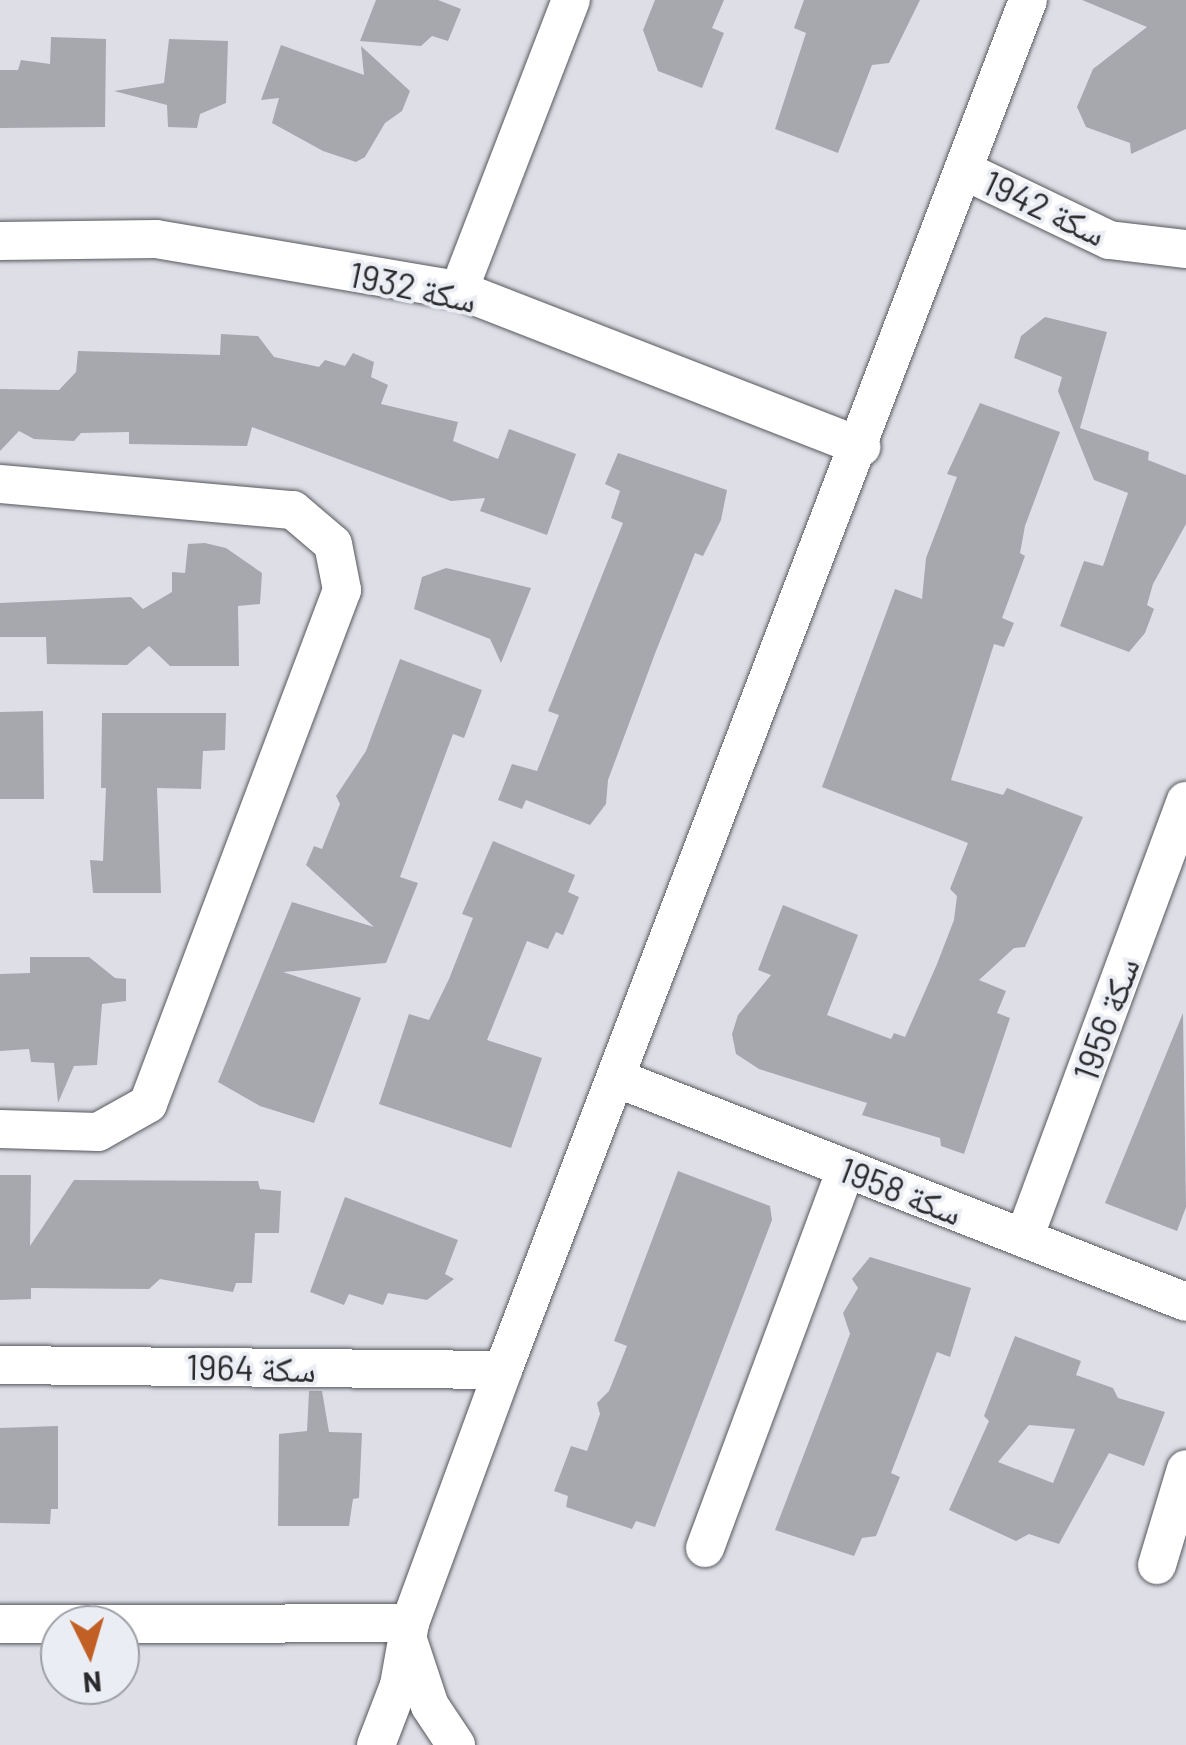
<!DOCTYPE html>
<meta charset="utf-8">
<style>
body{margin:0}
#map{position:relative;width:1186px;height:1745px;overflow:hidden;background:#dedfe6;font-family:Barlow,"Noto Naskh Arabic",sans-serif}
div>[style]{position:absolute}
[style*='--x']{left:calc(var(--x)*1px);top:calc(var(--y)*1px);width:calc(var(--w)*1px);rotate:calc(var(--a)*1deg)}
.building>*{inset:0;background:#a6a8ae}
.roads{filter:drop-shadow(0 0 2px #57585e) drop-shadow(0 0 2px #57585e)}
.minor>*{height:38px;margin:-19px;padding:0 19px;transform-origin:19px;border-radius:19px;background:#fff}
span{translate:-50% -50%;white-space:nowrap;text-align:center;line-height:1.15;-webkit-text-stroke:8px #ebedf4;paint-order:stroke}
.street-label{font-size:35px;color:#2b2b2e}
.north{position:absolute;left:40px;top:1605px;width:100px;height:100px;box-sizing:border-box;background:#ebedf4;border:2px solid #9e9fa5;border-radius:50%;rotate:175deg;font-size:28px;font-weight:700;line-height:40px;text-align:center;color:#2b2b2e}
.north::after{content:'';display:block;margin:auto;width:35px;height:45px;background:#c25f24;clip-path:polygon(50% 0,100% 100%,50% 72%,0 100%)}
</style>
<div id="map">
<div class="building">
<div style="clip-path:polygon(376px 0,438px 0,461px 9px,448px 41px,432px 36px,421px 46px,360px 41px)"></div>
<div style="clip-path:polygon(655px 0,724px 0,712px 28px,724px 33px,702px 88px,658px 71px,643px 30px)"></div>
<div style="clip-path:polygon(804px 0,920px 0,889px 63px,872px 65px,838px 153px,775px 129px,806px 33px,794px 28px)"></div>
<div style="clip-path:polygon(1082px 0,1186px 0,1186px 129px,1131px 154px,1130px 143px,1086px 127px,1077px 107px,1093px 69px,1147px 27px)"></div>
<div style="clip-path:polygon(51px 37px,106px 39px,105px 127px,0 128px,0 70px,18px 70px,21px 60px,50px 64px)"></div>
<div style="clip-path:polygon(169px 39px,228px 41px,226px 103px,200px 114px,197px 128px,168px 127px,167px 105px,114px 91px,164px 83px)"></div>
<div style="clip-path:polygon(281px 45px,364px 75px,361px 46px,410px 91px,402px 111px,385px 123px,365px 157px,356px 162px,323px 151px,272px 123px,279px 98px,261px 100px)"></div>
<div style="clip-path:polygon(1045px 317px,1107px 332px,1080px 428px,1149px 452px,1148px 460px,1186px 475px,1186px 524px,1153px 584px,1147px 605px,1154px 609px,1145px 633px,1129px 652px,1060px 626px,1084px 561px,1103px 566px,1128px 493px,1094px 480px,1058px 391px,1062px 377px,1014px 358px,1021px 336px)"></div>
<div style="clip-path:polygon(221px 334px,258px 336px,274px 357px,319px 367px,325px 360px,345px 366px,353px 353px,374px 362px,371px 377px,388px 385px,381px 404px,458px 422px,453px 441px,498px 459px,509px 429px,576px 454px,547px 535px,480px 511px,485px 498px,451px 501px,252px 427px,247px 446px,129px 444px,129px 432px,81px 433px,74px 441px,34px 439px,19px 431px,0 451px,0 389px,59px 390px,76px 372px,78px 351px,220px 355px)"></div>
<div style="clip-path:polygon(980px 403px,1060px 432px,1025px 526px,1020px 553px,1025px 556px,1002px 618px,1014px 623px,1004px 647px,994px 644px,951px 780px,1003px 795px,1007px 788px,1083px 817px,1025px 947px,1014px 948px,979px 980px,1006px 991px,997px 1013px,1010px 1018px,964px 1154px,941px 1146px,940px 1138px,862px 1115px,867px 1103px,759px 1069px,736px 1054px,732px 1034px,738px 1015px,771px 975px,758px 970px,783px 905px,858px 935px,827px 1015px,891px 1039px,894px 1033px,905px 1037px,937px 964px,954px 920px,957px 896px,950px 889px,968px 843px,822px 787px,895px 589px,922px 599px,926px 558px,957px 477px,947px 474px)"></div>
<div style="clip-path:polygon(618px 453px,727px 490px,721px 520px,703px 556px,695px 553px,656px 651px,608px 780px,606px 804px,590px 825px,526px 800px,522px 809px,498px 800px,512px 764px,537px 771px,559px 715px,548px 711px,623px 523px,611px 518px,620px 491px,605px 484px)"></div>
<div style="clip-path:polygon(205px 543px,226px 548px,262px 573px,260px 604px,238px 606px,239px 666px,170px 666px,149px 646px,127px 665px,47px 664px,46px 637px,0 637px,0 603px,131px 597px,143px 609px,172px 592px,172px 572px,185px 573px,188px 544px)"></div>
<div style="clip-path:polygon(446px 568px,531px 588px,501px 663px,490px 639px,414px 609px,422px 577px)"></div>
<div style="clip-path:polygon(400px 659px,482px 690px,464px 738px,453px 734px,400px 877px,418px 883px,386px 963px,283px 972px,361px 998px,314px 1123px,260px 1106px,218px 1082px,292px 902px,374px 927px,306px 865px,314px 846px,322px 849px,340px 804px,336px 796px,366px 751px)"></div>
<div style="clip-path:polygon(43px 711px,44px 799px,0 799px,0 712px)"></div>
<div style="clip-path:polygon(102px 713px,226px 713px,225px 750px,203px 751px,201px 789px,157px 788px,161px 893px,93px 893px,90px 860px,103px 861px,106px 788px,101px 788px)"></div>
<div style="clip-path:polygon(493px 841px,575px 875px,568px 892px,579px 897px,563px 935px,556px 932px,548px 949px,527px 941px,487px 1040px,542px 1058px,511px 1148px,379px 1104px,409px 1014px,429px 1020px,449px 979px,473px 918px,462px 914px)"></div>
<div style="clip-path:polygon(30px 957px,89px 957px,115px 978px,126px 979px,126px 1001px,102px 1004px,97px 1065px,74px 1066px,58px 1103px,54px 1063px,31px 1062px,29px 1049px,0 1051px,0 974px,30px 973px)"></div>
<div style="clip-path:polygon(1183px 1013px,1186px 1207px,1177px 1231px,1105px 1203px)"></div>
<div style="clip-path:polygon(678px 1171px,770px 1206px,772px 1220px,655px 1527px,636px 1521px,632px 1529px,566px 1507px,568px 1496px,554px 1491px,571px 1446px,587px 1451px,600px 1414px,597px 1403px,609px 1391px,627px 1346px,614px 1341px)"></div>
<div style="clip-path:polygon(0 1175px,31px 1175px,30px 1246px,74px 1180px,258px 1181px,260px 1189px,281px 1191px,279px 1233px,255px 1233px,252px 1283px,236px 1283px,233px 1292px,160px 1279px,149px 1289px,31px 1288px,31px 1299px,0 1300px)"></div>
<div style="clip-path:polygon(345px 1197px,458px 1240px,445px 1274px,454px 1279px,427px 1300px,388px 1293px,383px 1305px,349px 1294px,344px 1305px,310px 1292px)"></div>
<div style="clip-path:polygon(870px 1257px,971px 1288px,950px 1357px,937px 1352px,913px 1416px,891px 1473px,900px 1477px,876px 1536px,862px 1538px,854px 1556px,775px 1530px,850px 1334px,843px 1313px,858px 1288px,852px 1279px)"></div>
<div style="clip-path:polygon(evenodd,1015px 1336px,1081px 1361px,1076px 1375px,1113px 1388px,1118px 1398px,1165px 1412px,1144px 1466px,1109px 1453px,1059px 1544px,1029px 1534px,1016px 1541px,949px 1510px,989px 1421px,984px 1416px,1015px 1336px,1029px 1425px,1075px 1429px,1053px 1483px,998px 1462px,1029px 1425px)"></div>
<div style="clip-path:polygon(309px 1391px,322px 1391px,329px 1432px,362px 1433px,359px 1498px,353px 1499px,349px 1526px,278px 1526px,279px 1434px,307px 1431px)"></div>
<div style="clip-path:polygon(58px 1426px,58px 1509px,51px 1509px,50px 1524px,0 1523px,0 1428px)"></div>
</div>
<div class="roads">
<div class="minor">
<div style="--x:963;--y:170;--w:162;--a:25.6"></div>
<div style="--x:1109;--y:240;--w:78;--a:6.7"></div>
<div style="--x:0;--y:241;--w:156;--a:-0.7"></div>
<div style="--x:156;--y:239;--w:307;--a:9.6"></div>
<div style="--x:459;--y:290;--w:432;--a:21.3"></div>
<div style="--x:459;--y:290;--w:311;--a:-68.9"></div>
<div style="--x:0;--y:484;--w:294;--a:5.1"></div>
<div style="--x:293;--y:510;--w:52;--a:40.4"></div>
<div style="--x:333;--y:544;--w:47;--a:78.9"></div>
<div style="--x:342;--y:590;--w:549;--a:110.68"></div>
<div style="--x:148;--y:1104;--w:57;--a:150.8"></div>
<div style="--x:98;--y:1132;--w:98;--a:-178.2"></div>
<div style="--x:616;--y:1078;--w:612;--a:21.45"></div>
<div style="--x:1024;--y:1238;--w:466;--a:-69.7"></div>
<div style="--x:0;--y:1365;--w:503;--a:0.57"></div>
<div style="--x:705;--y:1548;--w:405;--a:-69.6"></div>
<div style="--x:1157;--y:1565;--w:100;--a:-73.2"></div>
<div style="--x:0;--y:1624;--w:410;--a:-0.1"></div>
<div style="--x:409;--y:1643;--w:66;--a:71.6"></div>
<div style="--x:430;--y:1706;--w:47;--a:56.3"></div>
<div style="--x:376;--y:1745;--w:64;--a:-69"></div>
<div style="--x:399;--y:1685;--w:63;--a:-79.9"></div>
<div style="--x:410;--y:1623;--w:270;--a:-69.8"></div>
<div style="--x:503;--y:1370;--w:1467;--a:-69.03"></div>
</div>
</div>
<div class="street-label">
<span style="left:1045px;top:207px;rotate:25deg">سكة 1942</span>
<span style="left:413px;top:286px;rotate:12deg">سكة 1932</span>
<span style="left:1105px;top:1019px;rotate:-70deg">سكة 1956</span>
<span style="left:901px;top:1190px;rotate:21deg">سكة 1958</span>
<span style="left:251px;top:1367px;rotate:1deg">سكة 1964</span>
</div>
<div class="north">N</div>
</div>
